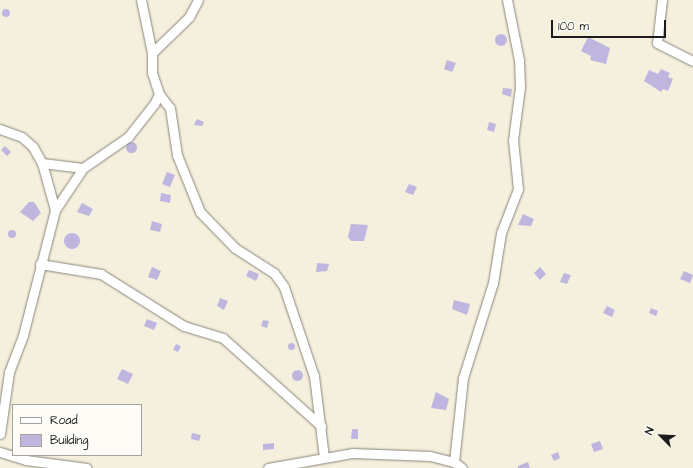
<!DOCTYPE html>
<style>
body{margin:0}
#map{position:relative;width:693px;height:468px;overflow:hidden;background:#f5efdd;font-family:"Architects Daughter",sans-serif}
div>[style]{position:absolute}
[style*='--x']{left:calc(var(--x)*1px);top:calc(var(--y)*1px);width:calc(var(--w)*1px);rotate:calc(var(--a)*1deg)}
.building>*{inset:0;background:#bfb6e0}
.round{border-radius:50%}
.roads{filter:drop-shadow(0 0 1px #88867c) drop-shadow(0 0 1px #88867c)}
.minor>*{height:9px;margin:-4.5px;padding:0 4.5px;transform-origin:4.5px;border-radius:4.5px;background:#fff}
span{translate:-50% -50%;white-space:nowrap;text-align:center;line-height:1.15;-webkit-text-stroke:3px #fdfcf7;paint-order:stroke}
.legend{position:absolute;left:12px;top:404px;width:130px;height:52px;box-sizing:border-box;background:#fdfcf7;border:1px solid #a3a29f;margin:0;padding:5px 7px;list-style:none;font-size:12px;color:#1c1c1c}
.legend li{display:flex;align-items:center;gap:8px;height:20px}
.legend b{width:20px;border:1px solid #a3a29f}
.north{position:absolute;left:641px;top:416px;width:40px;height:40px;-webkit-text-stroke:3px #fdfcf7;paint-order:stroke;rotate:294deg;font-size:11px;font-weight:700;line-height:16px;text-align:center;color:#1c1c1c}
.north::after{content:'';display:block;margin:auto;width:14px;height:18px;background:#1c1c1c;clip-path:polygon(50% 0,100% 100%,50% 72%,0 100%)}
.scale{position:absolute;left:551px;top:20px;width:115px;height:18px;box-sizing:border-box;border:2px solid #1c1c1c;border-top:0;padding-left:5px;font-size:12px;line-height:14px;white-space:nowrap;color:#1c1c1c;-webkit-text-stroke:3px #fdfcf7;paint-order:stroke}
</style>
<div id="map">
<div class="building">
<div class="round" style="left:2px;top:9px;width:8px;height:8px"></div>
<div class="round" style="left:495px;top:34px;width:12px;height:12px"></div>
<div style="clip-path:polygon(588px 37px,610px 48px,606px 64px,590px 60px,591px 56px,581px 51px)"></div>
<div style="clip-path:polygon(447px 60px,456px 63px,452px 72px,444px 69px)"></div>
<div style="clip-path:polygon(661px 69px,670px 73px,668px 77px,673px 79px,668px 91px,663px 89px,661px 92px,644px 81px,649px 70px,658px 74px)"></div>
<div style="clip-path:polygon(503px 88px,512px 89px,511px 97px,502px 94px)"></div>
<div style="clip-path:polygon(197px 119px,204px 122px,202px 126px,194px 125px)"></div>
<div style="clip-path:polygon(489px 122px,496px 124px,494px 132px,487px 130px)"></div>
<div class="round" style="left:125.5px;top:141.5px;width:11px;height:11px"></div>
<div style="clip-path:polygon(5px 146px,11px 152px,7px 156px,1px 150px)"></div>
<div style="clip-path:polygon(167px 172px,175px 175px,170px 187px,162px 184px)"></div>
<div style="clip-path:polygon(409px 184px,417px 187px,413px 195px,405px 192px)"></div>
<div style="clip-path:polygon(161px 193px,171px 195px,170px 203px,160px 201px)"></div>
<div style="clip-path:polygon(29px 202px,34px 202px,41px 213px,33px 221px,20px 212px)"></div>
<div style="clip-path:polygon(82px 203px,93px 209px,89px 216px,77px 212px)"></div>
<div style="clip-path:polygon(523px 214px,534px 219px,531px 226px,518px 225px)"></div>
<div style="clip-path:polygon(152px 221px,162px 224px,160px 232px,150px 230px)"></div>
<div style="clip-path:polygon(351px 224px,368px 225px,364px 241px,351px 241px,348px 237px)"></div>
<div class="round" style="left:8px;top:230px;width:8px;height:8px"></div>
<div class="round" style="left:64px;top:233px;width:16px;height:16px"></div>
<div style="clip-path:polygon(317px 263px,329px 264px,327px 271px,316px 272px)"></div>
<div style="clip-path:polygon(152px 267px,161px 271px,157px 280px,148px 277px)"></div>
<div style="clip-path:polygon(540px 267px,546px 274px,540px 280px,534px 273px)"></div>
<div style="clip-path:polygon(249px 270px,259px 274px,256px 281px,246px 276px)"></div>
<div style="clip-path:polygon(684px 271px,693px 275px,690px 283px,680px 279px)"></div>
<div style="clip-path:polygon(564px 273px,571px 275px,567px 284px,560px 282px)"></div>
<div style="clip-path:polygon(220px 298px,228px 301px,224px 310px,217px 306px)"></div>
<div style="clip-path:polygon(454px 300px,470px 304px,467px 315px,452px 309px)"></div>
<div style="clip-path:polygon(607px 306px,615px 310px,612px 317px,603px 313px)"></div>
<div style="clip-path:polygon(651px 308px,658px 311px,656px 316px,649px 313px)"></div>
<div style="clip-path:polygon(147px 319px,157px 323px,154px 330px,144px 326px)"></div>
<div style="clip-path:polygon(263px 320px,269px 321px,267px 328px,261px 326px)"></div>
<div class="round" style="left:287.5px;top:342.5px;width:7px;height:7px"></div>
<div style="clip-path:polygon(176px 344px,181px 346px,178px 352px,173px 350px)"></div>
<div style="clip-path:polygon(122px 369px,133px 374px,128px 384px,117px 379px)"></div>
<div class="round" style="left:291.5px;top:369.5px;width:11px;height:11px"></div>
<div style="clip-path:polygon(436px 392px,449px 399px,446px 410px,431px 408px)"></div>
<div style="clip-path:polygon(352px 429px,358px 429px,358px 439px,351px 439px)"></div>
<div style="clip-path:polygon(192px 433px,201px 435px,199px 441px,191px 439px)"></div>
<div style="clip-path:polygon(600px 441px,603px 449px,594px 452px,591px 444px)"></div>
<div style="clip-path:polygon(274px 443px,274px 449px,263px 450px,263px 444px)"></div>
<div style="clip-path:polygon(558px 452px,560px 458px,554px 461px,551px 455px)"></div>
<div style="clip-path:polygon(528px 462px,530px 468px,518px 468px,518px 466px)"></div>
</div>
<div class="roads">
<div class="minor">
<div style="--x:141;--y:0;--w:54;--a:78.3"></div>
<div style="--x:662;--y:0;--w:43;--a:96.6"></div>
<div style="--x:657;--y:43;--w:40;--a:26.6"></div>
<div style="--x:159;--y:94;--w:18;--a:52"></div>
<div style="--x:170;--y:108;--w:48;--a:81.5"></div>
<div style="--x:177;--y:155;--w:61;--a:68"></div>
<div style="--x:200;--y:212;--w:50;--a:45.8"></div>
<div style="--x:235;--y:248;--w:46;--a:32.7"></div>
<div style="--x:274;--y:273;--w:17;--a:54"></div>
<div style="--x:284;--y:287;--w:94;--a:71.4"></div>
<div style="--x:314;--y:376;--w:82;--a:83"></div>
<div style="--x:0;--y:129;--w:23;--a:20"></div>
<div style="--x:22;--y:137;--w:15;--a:42"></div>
<div style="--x:33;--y:147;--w:18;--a:61"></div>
<div style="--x:42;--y:163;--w:49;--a:74.5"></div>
<div style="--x:42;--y:163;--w:41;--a:7"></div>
<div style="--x:40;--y:264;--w:62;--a:9.3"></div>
<div style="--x:101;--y:274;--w:98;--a:32.1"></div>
<div style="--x:184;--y:326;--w:41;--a:17.1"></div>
<div style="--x:223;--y:338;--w:132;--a:41.9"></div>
<div style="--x:0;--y:434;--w:63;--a:-81.7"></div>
<div style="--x:9;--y:372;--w:40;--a:-69"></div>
<div style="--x:23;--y:335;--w:129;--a:-75.6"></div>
<div style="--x:55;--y:210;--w:50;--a:-56.3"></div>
<div style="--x:83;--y:168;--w:55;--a:-34.6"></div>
<div style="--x:128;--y:137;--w:42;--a:-51.8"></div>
<div style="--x:154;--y:104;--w:11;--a:-63"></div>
<div style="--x:159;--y:94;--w:22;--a:-108"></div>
<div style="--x:152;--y:73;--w:20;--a:-90"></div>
<div style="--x:152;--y:53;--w:52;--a:-44.2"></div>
<div style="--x:189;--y:17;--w:19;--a:-62"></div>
<div style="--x:0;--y:452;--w:27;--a:17"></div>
<div style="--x:26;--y:460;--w:61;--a:7.6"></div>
<div style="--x:454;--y:462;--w:84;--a:-83.9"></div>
<div style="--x:463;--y:378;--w:100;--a:-72.5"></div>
<div style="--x:493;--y:283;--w:51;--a:-80.9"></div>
<div style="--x:501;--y:233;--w:47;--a:-68.9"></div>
<div style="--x:518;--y:189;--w:49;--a:-95.8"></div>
<div style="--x:513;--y:140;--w:53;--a:-82.5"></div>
<div style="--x:520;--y:87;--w:27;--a:-92"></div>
<div style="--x:519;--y:60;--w:61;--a:-101.3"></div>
<div style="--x:268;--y:468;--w:85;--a:-10.1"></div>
<div style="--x:352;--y:453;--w:78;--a:2.2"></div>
<div style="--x:430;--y:456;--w:25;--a:14"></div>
<div style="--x:454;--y:462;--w:10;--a:37"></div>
</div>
</div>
<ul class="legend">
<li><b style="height:5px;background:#fff"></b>Road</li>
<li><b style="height:11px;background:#bfb6e0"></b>Building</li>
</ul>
<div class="north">N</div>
<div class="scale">100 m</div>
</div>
